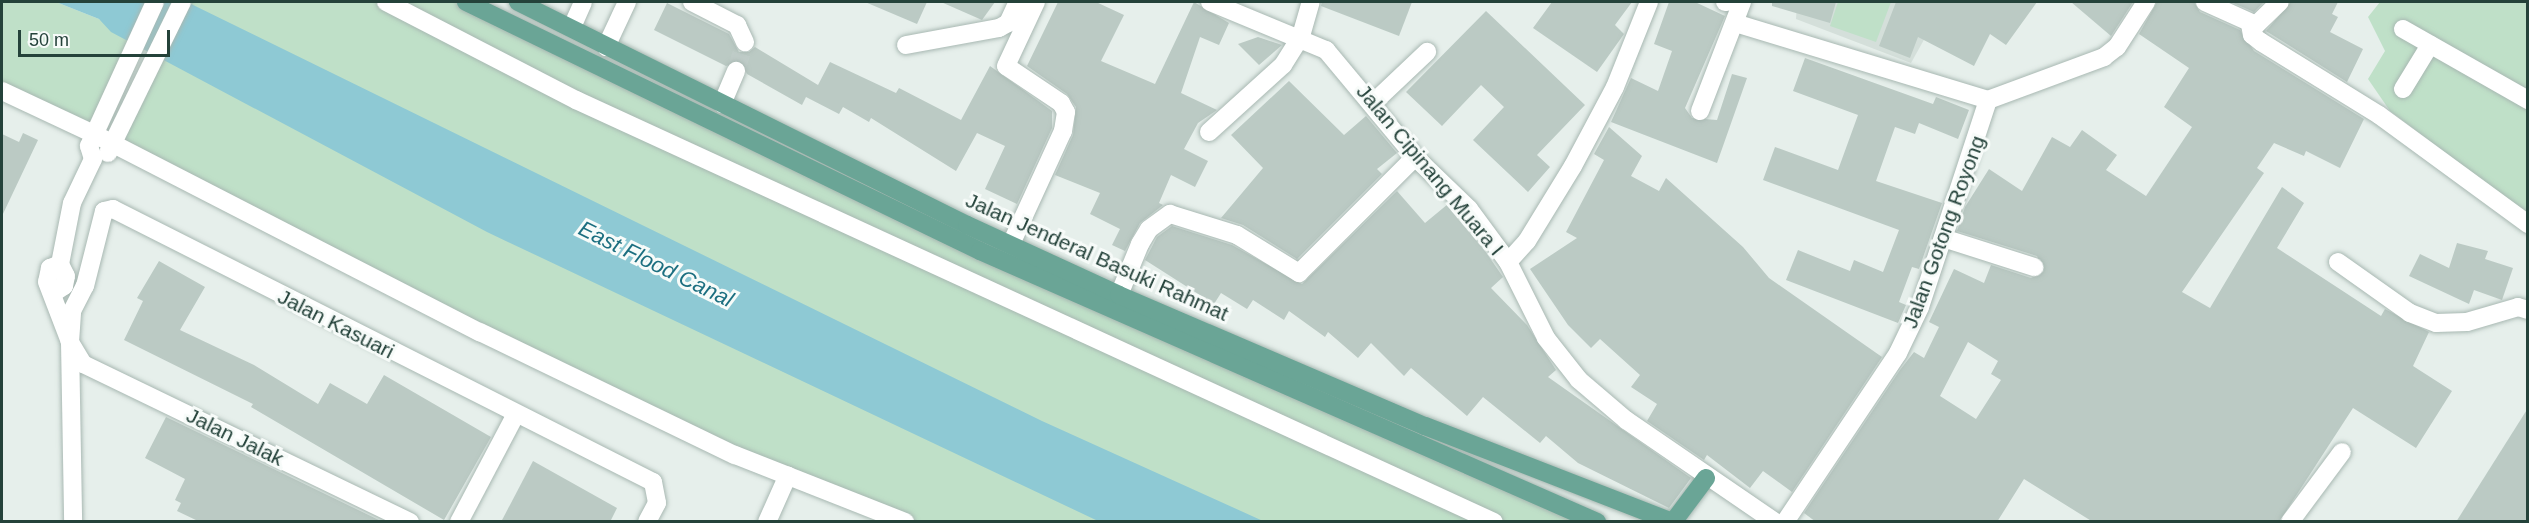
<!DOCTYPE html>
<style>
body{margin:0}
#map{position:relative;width:2529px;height:523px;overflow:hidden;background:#e6efeb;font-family:Helvetica,sans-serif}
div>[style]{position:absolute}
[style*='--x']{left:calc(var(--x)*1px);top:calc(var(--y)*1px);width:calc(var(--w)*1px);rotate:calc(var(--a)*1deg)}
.built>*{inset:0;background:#d4dfda}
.green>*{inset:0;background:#bfe0c8}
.water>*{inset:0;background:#8ec9d4}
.building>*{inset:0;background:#bbcac4}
.minor-tunnel>*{height:18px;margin-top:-9px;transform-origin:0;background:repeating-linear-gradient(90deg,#bfccc8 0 18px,transparent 0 27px)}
.roads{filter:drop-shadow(0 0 2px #a8b8b2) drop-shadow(0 0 2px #a8b8b2)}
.minor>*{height:18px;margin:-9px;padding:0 9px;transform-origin:9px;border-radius:9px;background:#fff}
.major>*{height:18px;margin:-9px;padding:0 9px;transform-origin:9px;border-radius:9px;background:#6aa596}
span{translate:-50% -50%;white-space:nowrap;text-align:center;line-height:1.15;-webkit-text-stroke:6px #f7fbf9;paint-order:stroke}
.street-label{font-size:21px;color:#24423a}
.water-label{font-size:22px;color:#1c6f80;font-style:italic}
.frame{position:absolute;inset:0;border:3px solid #24423a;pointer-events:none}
.scale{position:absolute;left:18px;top:30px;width:152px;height:27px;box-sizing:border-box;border:3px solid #24423a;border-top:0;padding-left:8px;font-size:18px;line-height:21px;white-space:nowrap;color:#24423a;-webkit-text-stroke:4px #f7fbf9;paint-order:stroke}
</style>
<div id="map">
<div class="built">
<div style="clip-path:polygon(1797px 2px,1945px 2px,1911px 63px,1796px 19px)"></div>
</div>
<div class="green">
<div style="clip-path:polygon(2px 2px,56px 2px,99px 19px,134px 44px,94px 134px,2px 91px)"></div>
<div style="clip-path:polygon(183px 2px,466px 2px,637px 88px,1597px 521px,905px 521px,735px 455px,113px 144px)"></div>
<div style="clip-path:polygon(1838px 2px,1891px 2px,1876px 42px,1830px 26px)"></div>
<div style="clip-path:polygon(2380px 2px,2527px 2px,2527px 214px,2390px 111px,2368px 79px,2385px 51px,2368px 17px)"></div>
</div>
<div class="water">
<div style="clip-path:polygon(56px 2px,187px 2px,1042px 421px,1263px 521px,1098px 521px,487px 232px,111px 32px,99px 19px)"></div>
</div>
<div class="building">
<div style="clip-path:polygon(865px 2px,927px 2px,917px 24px)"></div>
<div style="clip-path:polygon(941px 2px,995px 2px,982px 20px)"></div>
<div style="clip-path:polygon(1058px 2px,1096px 2px,1124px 15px,1101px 61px,1155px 84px,1194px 2px,1229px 23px,1219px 45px,1200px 37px,1181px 93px,1217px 110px,1198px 123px,1184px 149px,1208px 161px,1195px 187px,1171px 175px,1159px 203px,1163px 205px,1140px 223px,1125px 251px,1112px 245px,1120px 229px,1090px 214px,1100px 193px,1055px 175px,1073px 135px,1076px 107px,1067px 94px,1027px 66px)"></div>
<div style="clip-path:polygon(1322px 2px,1412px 2px,1399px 36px,1321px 6px)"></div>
<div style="clip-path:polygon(1552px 2px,1632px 2px,1615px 25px,1624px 34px,1597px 72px,1533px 28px)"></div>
<div style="clip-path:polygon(1669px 2px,1695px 2px,1725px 16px,1685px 108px,1692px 118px,1717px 120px,1732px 74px,1747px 78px,1717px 163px,1611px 122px,1631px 78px,1658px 91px,1672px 51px,1654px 44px)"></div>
<div style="clip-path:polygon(1772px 2px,1836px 2px,1830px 23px,1772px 6px)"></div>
<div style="clip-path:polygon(1896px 2px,2037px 2px,2006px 45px,1990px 34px,1974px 66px,1918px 37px,1910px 58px,1879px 46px)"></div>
<div style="clip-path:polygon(2071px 2px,2133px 2px,2111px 36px)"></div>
<div style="clip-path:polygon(evenodd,2157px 2px,2194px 2px,2200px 12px,2240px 30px,2254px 51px,2364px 119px,2340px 168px,2306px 151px,2304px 156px,2274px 143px,2257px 168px,2264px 173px,2182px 292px,2210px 308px,2282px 187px,2304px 203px,2277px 248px,2381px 316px,2385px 309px,2429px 332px,2413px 366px,2452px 391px,2416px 448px,2353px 408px,2279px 522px,2093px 522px,2024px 479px,1997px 522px,1816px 522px,1804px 513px,1900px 370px,1914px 352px,1924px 358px,1939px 327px,1929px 322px,1954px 269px,1984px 283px,1991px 265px,2031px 278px,2044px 271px,2037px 256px,1957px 231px,1965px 207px,1989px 169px,2022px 191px,2052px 137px,2070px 147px,2082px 130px,2117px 155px,2106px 170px,2146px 196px,2192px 127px,2164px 107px,2189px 68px,2139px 34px,2157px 2px,1968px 342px,1998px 361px,1991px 374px,2001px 380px,1976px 419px,1940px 396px,1968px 342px)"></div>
<div style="clip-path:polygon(2231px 2px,2264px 2px,2254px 12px)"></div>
<div style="clip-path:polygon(2291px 2px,2338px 2px,2332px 14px,2338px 17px,2330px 32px,2363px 49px,2347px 82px,2266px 31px)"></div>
<div style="clip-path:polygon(667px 3px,729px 34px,739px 52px,749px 52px,755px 47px,818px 85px,830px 62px,896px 93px,899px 88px,961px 120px,990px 66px,1052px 111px,1052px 128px,1017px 204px,985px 189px,1005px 146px,977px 133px,956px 171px,871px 118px,869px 122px,843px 107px,839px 114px,806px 97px,802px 105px,747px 74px,741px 61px,726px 66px,654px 30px)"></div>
<div style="clip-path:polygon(1486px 11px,1585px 105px,1537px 155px,1550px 167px,1528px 192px,1473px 140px,1504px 107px,1481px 85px,1442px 126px,1406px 92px)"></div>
<div style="clip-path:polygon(1258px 37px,1282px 45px,1259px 65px,1238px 44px)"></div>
<div style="clip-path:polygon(1805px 58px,1933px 104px,1936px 97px,1969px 110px,1958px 139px,1919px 123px,1915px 134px,1895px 127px,1876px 181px,1942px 203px,1919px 269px,1912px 267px,1899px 302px,1906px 305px,1898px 323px,1786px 280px,1798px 250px,1850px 271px,1854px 260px,1883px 272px,1899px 230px,1763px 180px,1775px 147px,1838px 170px,1858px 115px,1793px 91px)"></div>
<div style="clip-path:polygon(1289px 81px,1344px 135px,1366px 116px,1397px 153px,1377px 169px,1382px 174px,1297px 259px,1243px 225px,1221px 218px,1263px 168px,1231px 135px)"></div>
<div style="clip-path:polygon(1609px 127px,1642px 156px,1631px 176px,1659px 191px,1666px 178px,1743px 247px,1769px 278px,1882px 357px,1792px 492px,1763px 471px,1750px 488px,1707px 455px,1704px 460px,1647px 421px,1657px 404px,1631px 387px,1640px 375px,1600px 339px,1591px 348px,1568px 325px,1530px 269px,1577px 238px,1566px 232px,1604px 160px,1594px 154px)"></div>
<div style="clip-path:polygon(23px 133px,38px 140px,2px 216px,2px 134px,19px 142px)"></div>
<div style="clip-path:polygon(1397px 191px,1425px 223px,1448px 204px,1461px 216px,1503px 277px,1491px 288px,1527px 325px,1556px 370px,1548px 377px,1691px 478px,1669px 508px,1578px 463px,1546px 436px,1540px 443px,1483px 397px,1467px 416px,1411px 368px,1404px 376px,1371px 343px,1358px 358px,1328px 332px,1325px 337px,1289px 311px,1284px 320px,1253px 300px,1247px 309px,1221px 293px,1214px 304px,1145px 260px,1157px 237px,1172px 226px,1232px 245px,1302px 284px)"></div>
<div style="clip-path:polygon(2457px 243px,2488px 251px,2485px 259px,2513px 268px,2502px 300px,2474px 290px,2469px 304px,2409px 276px,2420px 254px,2449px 268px)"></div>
<div style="clip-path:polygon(159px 261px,205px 287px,180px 330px,254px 365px,318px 404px,330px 383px,367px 404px,384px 375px,491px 437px,444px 520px,251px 407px,253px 404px,124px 340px,143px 301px,137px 298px)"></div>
<div style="clip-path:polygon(2528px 408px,2528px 522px,2456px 522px)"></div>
<div style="clip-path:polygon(166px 417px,383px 522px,200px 522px,177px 511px,181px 503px,175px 500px,185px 479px,145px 458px)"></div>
<div style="clip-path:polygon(533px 461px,617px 508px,610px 522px,501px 522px)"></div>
</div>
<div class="minor-tunnel">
<div style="--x:736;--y:71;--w:30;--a:-73"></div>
</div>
<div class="roads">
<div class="minor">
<div style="--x:386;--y:2;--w:214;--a:27.3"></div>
<div style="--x:576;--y:100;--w:1010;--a:24.69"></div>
<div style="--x:692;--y:2;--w:51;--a:27.1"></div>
<div style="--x:737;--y:25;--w:19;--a:65"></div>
<div style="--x:1210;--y:2;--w:126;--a:22.5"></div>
<div style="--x:1326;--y:50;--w:139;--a:50.2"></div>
<div style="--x:1415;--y:157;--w:75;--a:43.9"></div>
<div style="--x:1469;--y:209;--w:66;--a:53.7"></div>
<div style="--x:1508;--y:262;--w:85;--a:63.4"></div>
<div style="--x:1546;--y:338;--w:53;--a:51.8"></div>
<div style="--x:1579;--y:380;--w:62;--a:40.4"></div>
<div style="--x:1626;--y:420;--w:181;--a:34.4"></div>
<div style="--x:1725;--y:2;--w:2;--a:0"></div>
<div style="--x:2205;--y:2;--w:56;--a:24.3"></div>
<div style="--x:2256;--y:25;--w:33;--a:-44"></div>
<div style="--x:1735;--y:23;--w:264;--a:16.9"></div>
<div style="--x:2250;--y:24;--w:11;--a:80"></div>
<div style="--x:2252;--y:35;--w:11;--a:38"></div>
<div style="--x:2261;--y:42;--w:139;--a:31.7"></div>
<div style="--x:2379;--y:115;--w:185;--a:36.2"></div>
<div style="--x:572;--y:27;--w:27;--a:-66"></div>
<div style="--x:2403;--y:29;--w:144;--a:29.6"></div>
<div style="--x:906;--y:45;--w:95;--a:-10.4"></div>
<div style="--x:999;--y:28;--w:10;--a:-29"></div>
<div style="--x:1008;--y:23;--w:23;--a:-65"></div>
<div style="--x:606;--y:47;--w:50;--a:-65"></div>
<div style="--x:2403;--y:89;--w:52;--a:-58.5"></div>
<div style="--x:2;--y:91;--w:102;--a:25.1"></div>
<div style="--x:94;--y:134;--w:434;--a:27.2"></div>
<div style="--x:480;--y:332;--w:283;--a:25.8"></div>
<div style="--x:735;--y:455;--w:183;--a:21.5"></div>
<div style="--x:722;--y:104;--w:36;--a:-67"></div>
<div style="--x:1372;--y:104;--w:76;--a:-43.4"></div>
<div style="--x:1700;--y:111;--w:117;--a:-68.9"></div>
<div style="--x:1209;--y:132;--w:100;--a:-42.2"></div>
<div style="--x:1283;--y:65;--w:34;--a:-58"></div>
<div style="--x:1301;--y:36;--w:35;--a:-74"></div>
<div style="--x:108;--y:153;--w:168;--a:-63.9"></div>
<div style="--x:1943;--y:238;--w:96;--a:17.7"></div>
<div style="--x:1011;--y:244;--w:124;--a:-65.3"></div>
<div style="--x:1063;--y:131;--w:19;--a:-81"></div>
<div style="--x:1066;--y:112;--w:10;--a:-119"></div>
<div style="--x:1061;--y:103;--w:66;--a:-146.1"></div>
<div style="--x:1006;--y:66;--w:71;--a:-64.9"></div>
<div style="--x:1508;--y:262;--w:28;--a:-48"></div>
<div style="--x:1527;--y:241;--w:88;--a:-58.5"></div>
<div style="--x:1573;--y:166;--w:89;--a:-62"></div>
<div style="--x:1615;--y:87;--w:92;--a:-68.2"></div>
<div style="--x:2338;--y:262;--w:88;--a:35.3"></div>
<div style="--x:2410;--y:313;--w:28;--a:21"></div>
<div style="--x:2436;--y:323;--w:31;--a:-2"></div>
<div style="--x:2467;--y:322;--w:53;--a:-16.4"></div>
<div style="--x:2518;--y:307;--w:10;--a:17"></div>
<div style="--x:60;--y:264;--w:11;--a:158"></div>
<div style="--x:50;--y:268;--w:14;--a:102"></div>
<div style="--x:47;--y:282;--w:64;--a:69"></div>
<div style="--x:70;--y:342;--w:180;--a:89"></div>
<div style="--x:55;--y:292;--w:11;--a:-34"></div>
<div style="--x:64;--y:286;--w:10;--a:-79"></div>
<div style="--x:66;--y:276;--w:13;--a:-117"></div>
<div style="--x:60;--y:264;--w:62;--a:-78.9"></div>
<div style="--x:72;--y:203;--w:49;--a:-64.5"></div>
<div style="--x:93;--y:159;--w:14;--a:-107"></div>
<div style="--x:89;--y:146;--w:158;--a:-65.4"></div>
<div style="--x:1119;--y:295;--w:55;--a:-67.6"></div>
<div style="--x:1140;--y:244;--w:17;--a:-59"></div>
<div style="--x:1149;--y:229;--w:26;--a:-36"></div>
<div style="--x:1170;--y:214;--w:70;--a:17.4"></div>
<div style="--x:1237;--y:235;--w:73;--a:31.5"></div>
<div style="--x:1299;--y:273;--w:164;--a:-45"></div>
<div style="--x:410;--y:522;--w:363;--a:-154.2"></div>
<div style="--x:83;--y:364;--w:26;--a:-121"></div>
<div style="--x:70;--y:342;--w:31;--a:-86"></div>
<div style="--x:72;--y:311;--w:28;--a:-63"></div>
<div style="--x:85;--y:286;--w:77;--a:-75.8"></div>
<div style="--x:104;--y:211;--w:9;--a:-13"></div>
<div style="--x:113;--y:209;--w:605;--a:26.82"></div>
<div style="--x:653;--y:482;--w:21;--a:79"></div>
<div style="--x:657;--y:503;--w:21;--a:118"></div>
<div style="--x:459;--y:522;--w:120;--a:-62.2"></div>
<div style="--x:767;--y:522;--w:51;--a:-65.9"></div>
<div style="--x:1785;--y:522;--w:203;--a:-56.2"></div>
<div style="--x:1898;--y:353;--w:51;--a:-64.4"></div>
<div style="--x:1920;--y:307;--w:218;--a:-71.8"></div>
<div style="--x:1988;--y:100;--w:124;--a:-20.3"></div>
<div style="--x:2104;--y:57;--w:16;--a:-38"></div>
<div style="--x:2117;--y:47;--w:54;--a:-57.2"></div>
<div style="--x:2290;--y:522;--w:87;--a:-53.4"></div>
</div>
<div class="major">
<div style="--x:466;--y:2;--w:571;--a:25.85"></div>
<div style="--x:980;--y:251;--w:674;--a:23.71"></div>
<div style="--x:518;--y:2;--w:501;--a:26.41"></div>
<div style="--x:967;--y:225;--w:167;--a:24.7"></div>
<div style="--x:1119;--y:295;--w:333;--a:23.2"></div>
<div style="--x:1425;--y:426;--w:265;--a:21.2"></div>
<div style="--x:1673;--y:522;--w:55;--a:-53.1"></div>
</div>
</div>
<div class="street-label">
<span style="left:1430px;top:170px;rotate:50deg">Jalan Cipinang Muara I</span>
<span style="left:1944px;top:232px;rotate:-70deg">Jalan Gotong Royong</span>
<span style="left:1097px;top:257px;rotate:24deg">Jalan Jenderal Basuki Rahmat</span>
<span style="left:336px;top:324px;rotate:27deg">Jalan Kasuari</span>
<span style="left:235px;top:437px;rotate:26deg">Jalan Jalak</span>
</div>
<div class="water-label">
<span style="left:656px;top:264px;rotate:26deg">East Flood Canal</span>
</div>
<div class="frame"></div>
<div class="scale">50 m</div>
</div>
